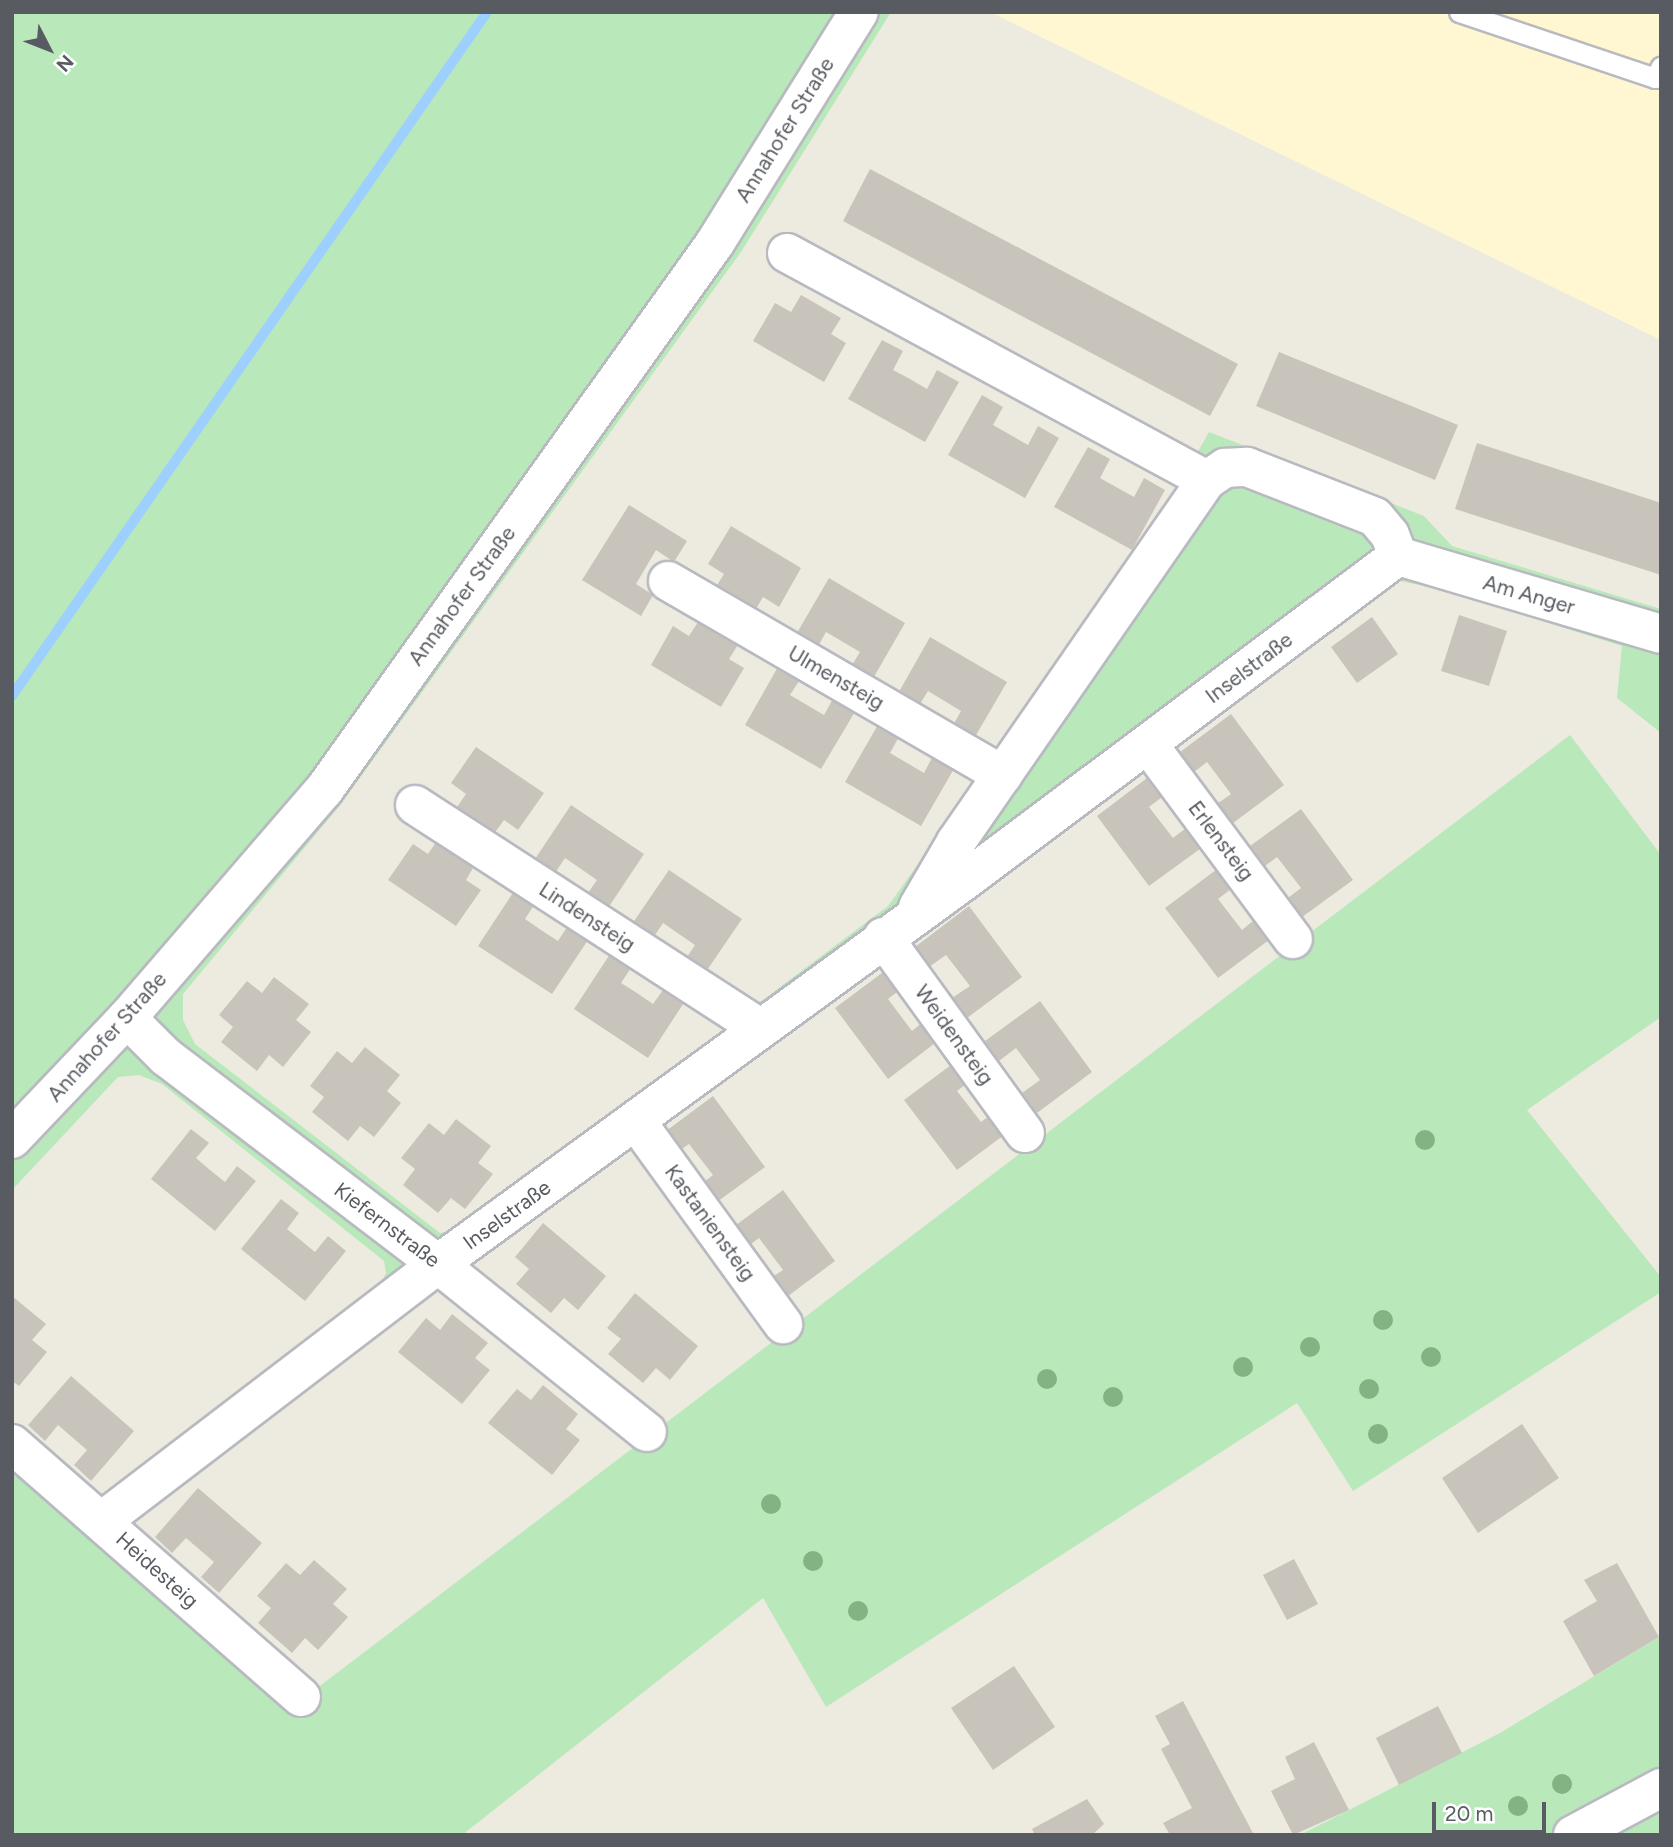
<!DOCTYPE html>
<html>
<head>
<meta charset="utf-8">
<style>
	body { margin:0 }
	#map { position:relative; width:1673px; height:1847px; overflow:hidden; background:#edebdf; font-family:Figtree,sans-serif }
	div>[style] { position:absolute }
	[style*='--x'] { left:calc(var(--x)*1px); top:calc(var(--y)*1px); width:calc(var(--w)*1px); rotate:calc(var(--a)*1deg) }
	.commercial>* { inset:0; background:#fff7d2 }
	.green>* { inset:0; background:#b9e8bb }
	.stream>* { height:10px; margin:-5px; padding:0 5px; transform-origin:5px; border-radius:5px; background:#9dcfff }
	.building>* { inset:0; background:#c8c4bc }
	.roads { filter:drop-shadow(2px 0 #b8bac0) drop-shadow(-2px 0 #b8bac0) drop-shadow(0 2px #b8bac0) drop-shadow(0 -2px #b8bac0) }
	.lane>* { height:19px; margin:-9.5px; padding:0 9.5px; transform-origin:9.5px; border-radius:9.5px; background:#fff }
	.street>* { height:38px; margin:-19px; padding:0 19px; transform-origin:19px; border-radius:19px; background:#fff }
	.secondary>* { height:38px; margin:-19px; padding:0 19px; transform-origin:19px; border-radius:19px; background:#fff }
	.trees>* { width:20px; height:20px; margin:-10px; border-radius:50%; background:#83b382 }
	span { translate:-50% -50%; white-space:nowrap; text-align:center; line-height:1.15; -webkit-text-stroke:6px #fff; paint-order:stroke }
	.street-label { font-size:21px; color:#585c62 }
	.frame { position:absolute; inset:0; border:14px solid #585c62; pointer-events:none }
	.north { position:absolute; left:14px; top:14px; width:70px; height:70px; -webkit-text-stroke:5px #fff; paint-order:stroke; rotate:132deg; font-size:19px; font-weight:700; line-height:28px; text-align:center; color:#585c62 }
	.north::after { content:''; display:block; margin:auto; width:24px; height:32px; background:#585c62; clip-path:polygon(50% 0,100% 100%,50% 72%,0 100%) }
	.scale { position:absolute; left:1432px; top:1802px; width:114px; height:32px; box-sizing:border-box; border:4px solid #585c62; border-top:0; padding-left:9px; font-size:21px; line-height:24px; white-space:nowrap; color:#585c62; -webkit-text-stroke:5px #fff; paint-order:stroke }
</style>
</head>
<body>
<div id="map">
	<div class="commercial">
		<i style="clip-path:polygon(990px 12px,1661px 12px,1661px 340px)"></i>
	</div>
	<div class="green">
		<i style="clip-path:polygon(12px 12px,891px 12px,741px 252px,341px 804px,183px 994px,183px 1020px,195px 1044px,440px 1233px,457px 1229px,888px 906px,1138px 558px,1209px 432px,1424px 516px,1452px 546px,1661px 609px,1661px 733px,1617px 698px,1622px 646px,1443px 590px,1390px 579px,99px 1545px,287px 1711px,1570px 735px,1661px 855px,1661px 1017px,1527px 1110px,1661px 1277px,1661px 1292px,1353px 1491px,1297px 1403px,826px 1707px,763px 1598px,462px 1835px,12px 1835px,12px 1468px,71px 1519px,380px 1285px,386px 1273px,384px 1261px,162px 1084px,139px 1075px,118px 1077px,12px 1190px)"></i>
		<i style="clip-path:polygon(1661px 1636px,1661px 1835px,1300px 1835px,1500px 1733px)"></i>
	</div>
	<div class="stream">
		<i style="--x:12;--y:696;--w:833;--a:-55.22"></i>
	</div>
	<div class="building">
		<i style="clip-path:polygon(870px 169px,1238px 364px,1210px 416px,843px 221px)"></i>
		<i style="clip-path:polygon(801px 295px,841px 318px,831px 334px,846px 343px,824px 382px,753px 341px,775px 303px,791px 312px)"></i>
		<i style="clip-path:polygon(882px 340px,903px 351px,893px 370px,910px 379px,927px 389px,937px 370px,959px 382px,925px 442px,848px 399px)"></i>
		<i style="clip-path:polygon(1279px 352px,1458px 425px,1435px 480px,1256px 406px)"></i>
		<i style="clip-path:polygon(982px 395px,1003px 407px,993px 425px,1028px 445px,1038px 426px,1059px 438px,1025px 498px,948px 455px)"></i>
		<i style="clip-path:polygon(1477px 443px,1661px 503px,1661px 575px,1455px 509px)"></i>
		<i style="clip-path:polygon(1088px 447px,1110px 459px,1100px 478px,1116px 487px,1134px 497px,1144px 478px,1165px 490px,1132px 550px,1054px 507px)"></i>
		<i style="clip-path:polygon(629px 505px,687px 541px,674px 562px,656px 550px,636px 584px,653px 595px,641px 616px,582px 580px)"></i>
		<i style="clip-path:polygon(731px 526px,801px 568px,779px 607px,763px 597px,753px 614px,714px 590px,724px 574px,708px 564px)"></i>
		<i style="clip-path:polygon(829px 578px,905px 623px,871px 682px,849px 670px,860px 652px,826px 632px,816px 650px,794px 638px)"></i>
		<i style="clip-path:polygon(1459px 615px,1507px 631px,1489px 686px,1441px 671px)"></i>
		<i style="clip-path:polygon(1372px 617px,1398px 654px,1357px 683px,1331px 647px)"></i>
		<i style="clip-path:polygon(700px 619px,739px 643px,729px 659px,744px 668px,721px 707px,651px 665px,673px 626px,689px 636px)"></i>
		<i style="clip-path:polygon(930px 637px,1007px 682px,972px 742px,951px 729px,961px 711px,928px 691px,917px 709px,896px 697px)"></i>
		<i style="clip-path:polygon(779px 665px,801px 678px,790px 695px,824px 715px,834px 697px,856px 710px,821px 769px,745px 725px)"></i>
		<i style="clip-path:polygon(1231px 714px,1284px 785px,1229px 826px,1214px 806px,1231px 794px,1207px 762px,1190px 775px,1176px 755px)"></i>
		<i style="clip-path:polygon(879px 723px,900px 735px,890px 753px,924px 773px,934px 754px,955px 767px,921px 826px,845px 782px)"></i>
		<i style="clip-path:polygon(476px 747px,544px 793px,518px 830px,504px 820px,493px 835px,455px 810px,466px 794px,451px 783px)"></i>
		<i style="clip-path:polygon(1151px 775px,1166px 794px,1149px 807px,1173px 838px,1190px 825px,1204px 846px,1149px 886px,1097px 816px)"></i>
		<i style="clip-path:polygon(571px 805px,644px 854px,606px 911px,585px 897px,597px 880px,565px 858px,553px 876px,533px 862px)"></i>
		<i style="clip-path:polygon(1301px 809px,1353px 880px,1298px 920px,1284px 901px,1301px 888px,1277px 857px,1261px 869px,1246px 849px)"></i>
		<i style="clip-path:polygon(439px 838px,476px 863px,466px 880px,481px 890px,456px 926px,388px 880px,413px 844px,428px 854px)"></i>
		<i style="clip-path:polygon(1220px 867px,1235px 886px,1218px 899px,1242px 930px,1258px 917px,1273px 937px,1218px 978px,1165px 908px)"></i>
		<i style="clip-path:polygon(669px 870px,742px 919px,703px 976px,683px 963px,695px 945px,663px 923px,651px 941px,630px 927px)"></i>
		<i style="clip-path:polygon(516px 888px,536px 902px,525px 919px,541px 930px,558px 941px,569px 924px,590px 937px,552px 994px,478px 946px)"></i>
		<i style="clip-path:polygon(969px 906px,1022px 977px,967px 1018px,952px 998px,970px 986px,946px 955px,929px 967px,915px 947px)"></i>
		<i style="clip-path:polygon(612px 951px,633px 965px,621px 983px,637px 993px,653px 1004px,665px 987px,685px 1001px,648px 1058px,574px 1009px)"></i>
		<i style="clip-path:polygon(890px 967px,905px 986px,888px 999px,912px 1031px,928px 1018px,943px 1037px,888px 1079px,835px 1008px)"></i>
		<i style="clip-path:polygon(274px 977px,309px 1004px,296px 1020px,311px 1032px,283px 1067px,269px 1055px,257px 1071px,221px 1042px,233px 1027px,219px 1015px,247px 981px,262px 993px)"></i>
		<i style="clip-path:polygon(1040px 1001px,1092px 1072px,1037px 1113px,1022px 1093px,1040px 1080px,1016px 1048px,999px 1061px,985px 1041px)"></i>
		<i style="clip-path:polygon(365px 1047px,400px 1075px,387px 1091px,401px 1103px,374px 1137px,360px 1126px,348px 1141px,312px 1112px,324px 1097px,310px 1086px,337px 1051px,352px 1063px)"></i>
		<i style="clip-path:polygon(959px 1059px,974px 1078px,957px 1091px,981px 1122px,997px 1110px,1012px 1129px,957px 1170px,904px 1100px)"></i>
		<i style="clip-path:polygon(713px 1096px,765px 1167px,710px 1207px,696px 1188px,713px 1175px,689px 1144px,672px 1156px,658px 1137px)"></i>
		<i style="clip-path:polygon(456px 1119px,491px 1146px,478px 1163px,493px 1174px,465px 1209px,451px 1198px,438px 1213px,403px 1185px,415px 1169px,401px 1158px,429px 1123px,444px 1135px)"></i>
		<i style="clip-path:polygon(191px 1129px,209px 1143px,196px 1158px,210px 1170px,225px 1182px,237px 1166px,256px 1181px,215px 1231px,151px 1179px)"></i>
		<i style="clip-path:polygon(783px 1190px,835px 1261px,780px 1302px,765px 1282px,783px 1270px,759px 1238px,742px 1251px,728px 1231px)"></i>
		<i style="clip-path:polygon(281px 1199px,299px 1213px,287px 1229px,315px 1252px,328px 1236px,346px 1251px,305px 1301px,241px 1249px)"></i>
		<i style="clip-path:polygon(543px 1223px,606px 1276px,578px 1310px,564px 1298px,551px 1313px,516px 1284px,529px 1269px,515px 1257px)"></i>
		<i style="clip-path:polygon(635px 1293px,698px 1346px,670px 1380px,656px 1368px,643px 1383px,608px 1354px,621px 1339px,607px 1328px)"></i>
		<i style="clip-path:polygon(12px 1296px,46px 1324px,32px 1340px,47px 1352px,19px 1386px,12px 1381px)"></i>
		<i style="clip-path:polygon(452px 1314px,488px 1343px,475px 1358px,490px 1370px,462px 1404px,398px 1352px,426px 1318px,440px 1330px)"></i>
		<i style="clip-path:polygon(71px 1376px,134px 1431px,91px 1481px,74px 1465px,87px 1450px,73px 1438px,58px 1425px,45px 1441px,28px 1425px)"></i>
		<i style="clip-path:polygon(543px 1385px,578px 1414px,566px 1429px,580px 1440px,552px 1475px,488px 1423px,517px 1389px,531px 1400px)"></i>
		<i style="clip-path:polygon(1522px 1424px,1559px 1478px,1478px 1533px,1442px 1478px)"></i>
		<i style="clip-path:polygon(198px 1488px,262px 1543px,219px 1593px,201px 1577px,214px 1562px,186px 1538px,172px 1553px,155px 1537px)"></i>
		<i style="clip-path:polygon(1294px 1559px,1318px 1604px,1287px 1620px,1263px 1575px)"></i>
		<i style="clip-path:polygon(314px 1560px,347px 1589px,333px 1604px,348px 1617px,318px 1650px,305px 1638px,292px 1653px,258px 1623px,271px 1608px,257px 1596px,286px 1563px,300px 1575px)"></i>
		<i style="clip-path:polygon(1617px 1563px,1659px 1637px,1594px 1676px,1563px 1621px,1597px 1601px,1584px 1580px)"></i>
		<i style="clip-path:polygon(1014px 1666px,1055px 1727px,993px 1770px,951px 1708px)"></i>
		<i style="clip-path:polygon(1183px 1701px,1229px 1788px,1254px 1835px,1170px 1835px,1163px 1823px,1192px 1808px,1161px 1749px,1170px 1744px,1155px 1716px)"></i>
		<i style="clip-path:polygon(1438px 1706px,1462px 1753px,1399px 1785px,1376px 1738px)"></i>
		<i style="clip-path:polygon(1314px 1742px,1349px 1810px,1293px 1835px,1271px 1791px,1295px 1779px,1285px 1757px)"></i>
		<i style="clip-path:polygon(1087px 1799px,1104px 1824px,1092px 1835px,1035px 1835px,1032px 1829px)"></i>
	</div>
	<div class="roads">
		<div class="lane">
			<i style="--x:1459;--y:12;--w:207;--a:18.6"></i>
			<i style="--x:1655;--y:78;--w:13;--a:-63"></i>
		</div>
		<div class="street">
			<i style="--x:787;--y:253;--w:477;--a:28.4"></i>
			<i style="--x:1207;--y:480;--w:22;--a:-34"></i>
			<i style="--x:1225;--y:468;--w:22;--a:-3"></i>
			<i style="--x:1247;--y:467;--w:137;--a:21.3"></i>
			<i style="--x:1375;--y:517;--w:23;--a:50"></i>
			<i style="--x:1390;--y:535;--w:22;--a:69"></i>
			<i style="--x:1398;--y:556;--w:274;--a:16.5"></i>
			<i style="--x:668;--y:581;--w:387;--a:30.1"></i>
			<i style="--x:1148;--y:744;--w:243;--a:53.4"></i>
			<i style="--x:415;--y:805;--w:411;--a:32.9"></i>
			<i style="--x:918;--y:907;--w:75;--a:-59.7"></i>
			<i style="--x:956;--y:842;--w:441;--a:-55.3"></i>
			<i style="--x:883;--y:937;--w:242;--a:54.1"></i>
			<i style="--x:127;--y:1018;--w:55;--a:45"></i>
			<i style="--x:166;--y:1057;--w:342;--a:37.3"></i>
			<i style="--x:438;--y:1264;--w:268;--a:38.8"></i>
			<i style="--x:636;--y:1121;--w:251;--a:54.1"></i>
			<i style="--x:12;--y:1139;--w:167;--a:-46.5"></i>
			<i style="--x:127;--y:1018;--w:301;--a:-49.2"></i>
			<i style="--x:324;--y:790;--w:672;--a:-54.44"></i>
			<i style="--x:715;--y:243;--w:272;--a:-58.1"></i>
			<i style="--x:12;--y:1444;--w:384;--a:41.2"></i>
			<i style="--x:102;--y:1521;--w:423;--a:-37.4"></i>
			<i style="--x:438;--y:1264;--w:651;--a:-36.06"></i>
			<i style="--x:964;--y:881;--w:542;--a:-36.83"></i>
		</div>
		<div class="secondary">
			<i style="--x:1573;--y:1835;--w:100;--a:-28.1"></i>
		</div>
	</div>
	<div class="trees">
		<i style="left:1425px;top:1140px"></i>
		<i style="left:1383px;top:1320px"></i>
		<i style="left:1310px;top:1347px"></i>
		<i style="left:1431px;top:1357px"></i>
		<i style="left:1243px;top:1367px"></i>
		<i style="left:1047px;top:1379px"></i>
		<i style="left:1369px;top:1389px"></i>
		<i style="left:1113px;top:1397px"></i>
		<i style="left:1378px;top:1434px"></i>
		<i style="left:771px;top:1504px"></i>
		<i style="left:813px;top:1561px"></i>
		<i style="left:858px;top:1611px"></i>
		<i style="left:1562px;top:1784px"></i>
		<i style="left:1518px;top:1806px"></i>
	</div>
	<div class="street-label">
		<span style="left:785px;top:130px;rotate:-58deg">Annahofer Straße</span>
		<span style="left:1529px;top:595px;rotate:16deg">Am Anger</span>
		<span style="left:462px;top:596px;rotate:-54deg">Annahofer Straße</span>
		<span style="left:1249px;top:668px;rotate:-37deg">Inselstraße</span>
		<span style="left:836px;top:678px;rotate:30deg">Ulmensteig</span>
		<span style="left:1221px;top:841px;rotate:53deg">Erlensteig</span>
		<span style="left:587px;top:917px;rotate:33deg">Lindensteig</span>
		<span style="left:954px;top:1035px;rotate:54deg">Weidensteig</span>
		<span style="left:107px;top:1037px;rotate:-48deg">Annahofer Straße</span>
		<span style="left:507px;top:1215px;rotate:-36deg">Inselstraße</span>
		<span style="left:710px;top:1223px;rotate:54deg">Kastaniensteig</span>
		<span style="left:387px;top:1225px;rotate:37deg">Kiefernstraße</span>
		<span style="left:157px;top:1570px;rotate:42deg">Heidesteig</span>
	</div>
	<div class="frame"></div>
	<div class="north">N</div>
	<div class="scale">20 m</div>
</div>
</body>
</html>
